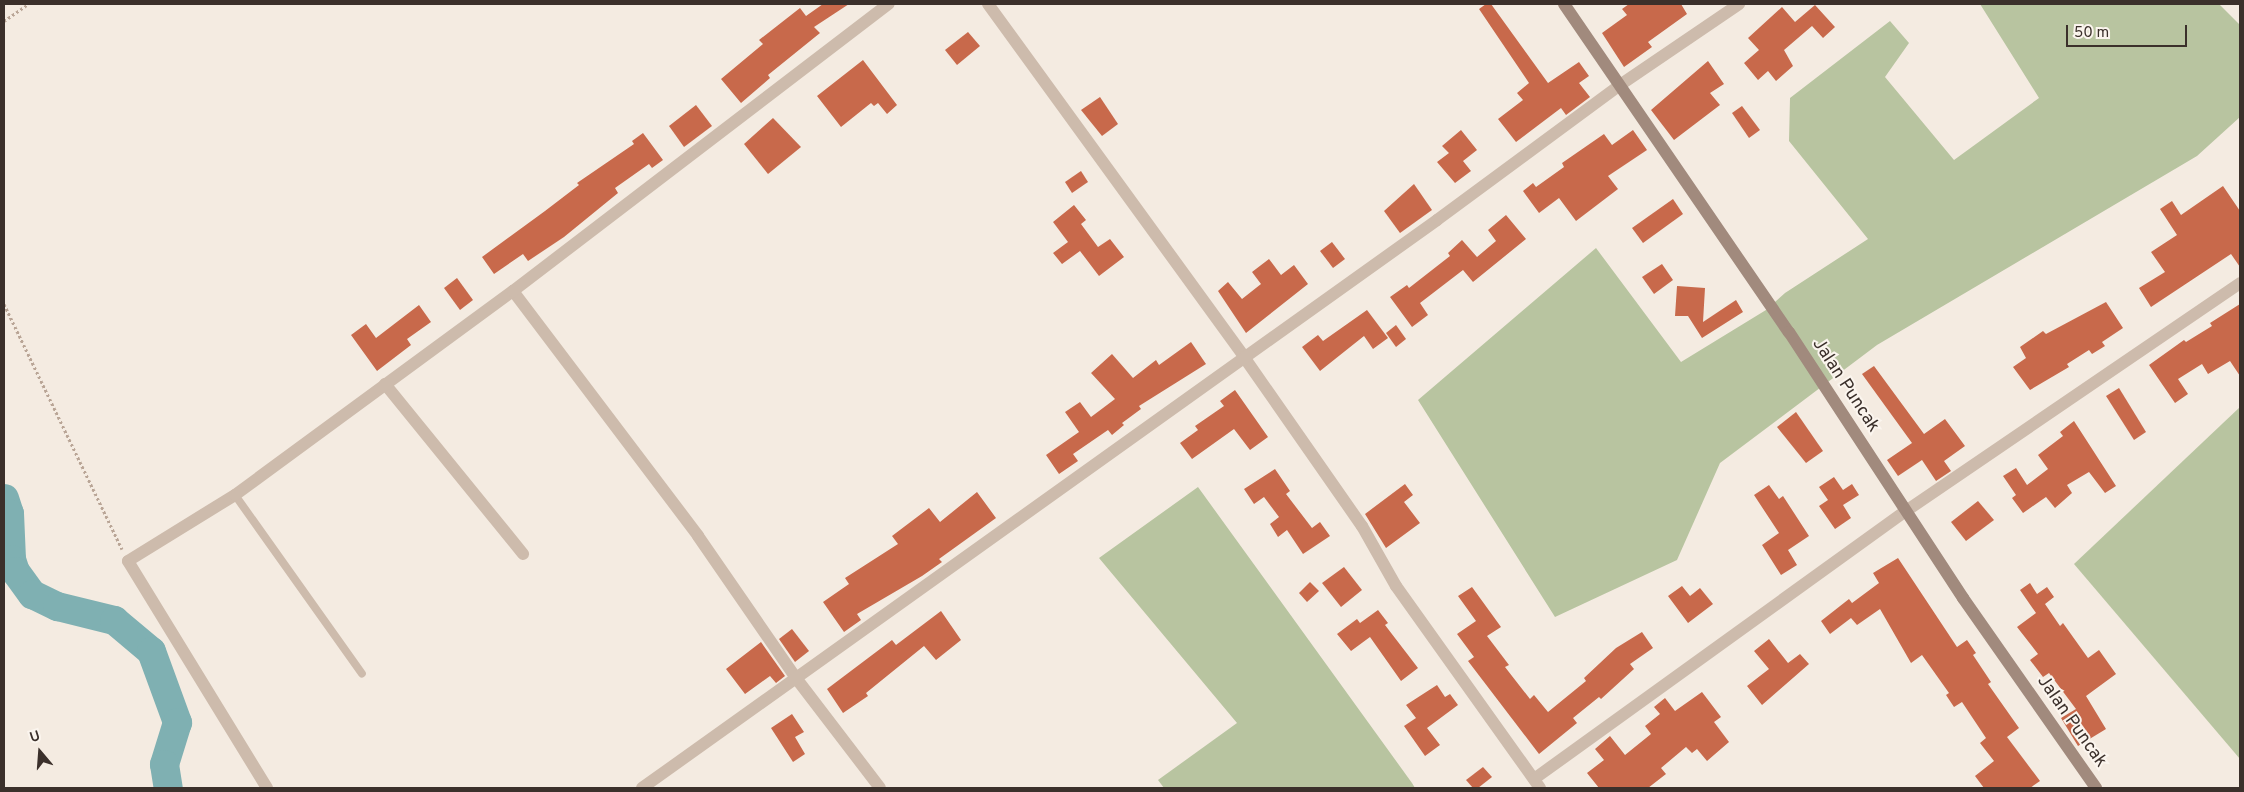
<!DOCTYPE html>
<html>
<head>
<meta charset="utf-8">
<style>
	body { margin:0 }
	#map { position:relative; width:2244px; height:792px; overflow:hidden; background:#f4ebe1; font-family:Overpass,sans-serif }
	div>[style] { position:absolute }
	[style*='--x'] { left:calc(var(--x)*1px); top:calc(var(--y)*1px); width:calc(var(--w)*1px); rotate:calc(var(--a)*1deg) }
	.green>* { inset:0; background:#b8c4a0 }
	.river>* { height:29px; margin:-14.5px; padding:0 14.5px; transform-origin:14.5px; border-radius:14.5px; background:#7fb0b2 }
	.building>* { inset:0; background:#c8694b }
	.path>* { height:3px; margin-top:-1.5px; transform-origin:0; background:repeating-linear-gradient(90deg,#b9a596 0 2.5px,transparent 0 5px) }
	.lane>* { height:8px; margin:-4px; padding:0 4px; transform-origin:4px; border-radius:4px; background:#cdbbac }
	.street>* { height:12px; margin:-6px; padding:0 6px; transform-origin:6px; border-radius:6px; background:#cdbbac }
	.secondary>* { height:12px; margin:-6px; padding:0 6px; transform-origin:6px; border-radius:6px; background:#a18a7d }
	span { translate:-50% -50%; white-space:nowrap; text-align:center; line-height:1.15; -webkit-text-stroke:4px #fbf5ee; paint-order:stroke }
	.street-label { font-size:18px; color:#3b302b }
	.frame { position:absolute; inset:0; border:5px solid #3b302b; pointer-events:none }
	.north { position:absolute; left:15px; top:727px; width:50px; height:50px; -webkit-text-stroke:4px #fbf5ee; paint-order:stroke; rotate:342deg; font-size:14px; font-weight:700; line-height:20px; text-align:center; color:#3b302b }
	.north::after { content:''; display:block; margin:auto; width:18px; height:22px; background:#3b302b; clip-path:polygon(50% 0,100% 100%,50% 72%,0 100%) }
	.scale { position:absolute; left:2066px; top:25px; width:121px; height:22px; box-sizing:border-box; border:2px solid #3b302b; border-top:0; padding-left:6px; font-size:15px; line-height:18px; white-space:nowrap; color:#3b302b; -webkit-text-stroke:4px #fbf5ee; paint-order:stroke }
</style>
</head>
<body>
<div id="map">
	<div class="green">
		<i style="clip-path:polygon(1980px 4px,2219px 4px,2240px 25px,2240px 117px,2197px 156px,1877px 345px,1720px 463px,1677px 560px,1555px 617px,1418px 400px,1596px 248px,1681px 362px,1766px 310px,1785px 293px,1868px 239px,1789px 141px,1790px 98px,1890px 21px,1909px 43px,1885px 77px,1954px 160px,2039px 98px)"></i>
		<i style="clip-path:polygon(2240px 407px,2240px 759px,2074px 564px)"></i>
		<i style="clip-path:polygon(1198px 487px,1412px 783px,1415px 788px,1164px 788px,1158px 780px,1237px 723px,1099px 558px)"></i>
	</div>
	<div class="river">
		<i style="--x:4;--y:498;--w:16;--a:72"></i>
		<i style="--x:9;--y:513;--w:46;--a:87.5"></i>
		<i style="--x:11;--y:559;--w:13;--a:72"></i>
		<i style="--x:15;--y:571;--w:29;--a:54"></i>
		<i style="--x:32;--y:594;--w:28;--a:26"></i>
		<i style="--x:57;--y:606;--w:59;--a:13.8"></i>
		<i style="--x:114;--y:620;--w:48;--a:40"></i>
		<i style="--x:151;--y:651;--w:76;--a:69.9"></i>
		<i style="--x:177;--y:722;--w:44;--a:107.2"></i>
		<i style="--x:164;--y:764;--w:24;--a:81"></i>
	</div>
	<div class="building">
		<i style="clip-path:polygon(823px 4px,849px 4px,814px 27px,820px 33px,768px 75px,770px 78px,741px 103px,721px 79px,763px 44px,759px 40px,800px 8px,806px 16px)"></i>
		<i style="clip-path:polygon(1486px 4px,1491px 4px,1548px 83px,1579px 62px,1589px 76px,1579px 83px,1590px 97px,1566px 115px,1561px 108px,1516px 142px,1498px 119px,1523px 100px,1517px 93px,1529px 83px,1479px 9px)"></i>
		<i style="clip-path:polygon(1629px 4px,1681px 4px,1687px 14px,1648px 42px,1652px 47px,1624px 67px,1602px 33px,1627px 15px,1622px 9px)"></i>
		<i style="clip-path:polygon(1815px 5px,1835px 27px,1823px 38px,1812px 26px,1784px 50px,1793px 66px,1776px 81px,1768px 71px,1758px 80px,1744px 63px,1759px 50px,1748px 38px,1782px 7px,1795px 22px)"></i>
		<i style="clip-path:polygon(968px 32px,980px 46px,957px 65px,945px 50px)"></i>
		<i style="clip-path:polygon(863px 60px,897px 105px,887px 114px,878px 103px,874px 106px,871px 103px,841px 127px,817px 96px)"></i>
		<i style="clip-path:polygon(1708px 61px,1724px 84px,1710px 93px,1720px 105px,1674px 140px,1651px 110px)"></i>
		<i style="clip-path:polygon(1100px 97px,1118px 124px,1102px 136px,1081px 110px)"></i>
		<i style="clip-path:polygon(696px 105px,712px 126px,684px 147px,669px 126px)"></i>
		<i style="clip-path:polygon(1742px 106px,1760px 130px,1749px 138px,1732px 113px)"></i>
		<i style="clip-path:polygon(773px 118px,801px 147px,768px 174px,744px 144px)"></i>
		<i style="clip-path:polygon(1461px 130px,1477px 150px,1463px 161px,1471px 171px,1455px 183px,1437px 162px,1449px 153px,1442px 146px)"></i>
		<i style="clip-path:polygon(1633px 130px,1647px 150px,1608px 176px,1618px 189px,1576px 221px,1559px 198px,1539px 213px,1523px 191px,1533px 183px,1536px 187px,1564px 167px,1562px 163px,1604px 134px,1612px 145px)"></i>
		<i style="clip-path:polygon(643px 133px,663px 160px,652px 168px,649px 164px,615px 188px,618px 193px,564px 237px,528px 261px,523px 254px,494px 274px,482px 257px,545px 211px,579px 185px,577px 183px,634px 144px,632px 141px)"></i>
		<i style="clip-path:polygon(1081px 171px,1088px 182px,1072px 193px,1065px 182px)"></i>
		<i style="clip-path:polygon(1414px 184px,1432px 210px,1400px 233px,1384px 211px)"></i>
		<i style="clip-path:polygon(2223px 186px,2240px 211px,2240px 267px,2231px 254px,2151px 307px,2139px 288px,2165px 272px,2151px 252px,2177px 235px,2160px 209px,2172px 201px,2181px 215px)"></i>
		<i style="clip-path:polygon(1673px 199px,1683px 214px,1643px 243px,1632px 228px)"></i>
		<i style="clip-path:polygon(1074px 205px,1086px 220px,1081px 224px,1098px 247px,1110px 239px,1124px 257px,1099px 276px,1080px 251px,1062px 264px,1053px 253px,1068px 242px,1053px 222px)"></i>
		<i style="clip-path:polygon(1506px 215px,1526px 239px,1473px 282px,1463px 270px,1420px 303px,1428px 315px,1412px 327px,1390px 297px,1407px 285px,1409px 288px,1450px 256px,1448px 253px,1462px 240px,1477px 257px,1496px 241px,1488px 230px)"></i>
		<i style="clip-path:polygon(1332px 242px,1345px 259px,1333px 268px,1320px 251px)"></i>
		<i style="clip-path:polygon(1269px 259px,1281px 275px,1294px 265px,1308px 284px,1246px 333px,1218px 291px,1228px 282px,1242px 299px,1261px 284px,1252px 272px)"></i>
		<i style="clip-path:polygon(1662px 264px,1673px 280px,1654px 294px,1642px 277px)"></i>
		<i style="clip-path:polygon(457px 278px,473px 300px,460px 310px,444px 288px)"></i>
		<i style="clip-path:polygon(1677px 286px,1705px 288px,1703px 322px,1736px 300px,1743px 312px,1702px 338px,1688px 316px,1675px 316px)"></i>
		<i style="clip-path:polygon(2106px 302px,2123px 328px,2102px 342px,2105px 346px,2092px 354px,2089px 350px,2067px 364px,2069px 367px,2030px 390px,2013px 367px,2026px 358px,2020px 347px,2043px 331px,2046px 334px)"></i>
		<i style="clip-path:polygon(2240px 304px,2240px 376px,2230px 361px,2208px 374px,2202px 364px,2178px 379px,2188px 394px,2175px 403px,2149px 365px,2184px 340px,2186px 342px,2212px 326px,2210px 323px)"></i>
		<i style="clip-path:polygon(419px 305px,431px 322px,407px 339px,411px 345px,377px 371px,351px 335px,366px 324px,376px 338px)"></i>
		<i style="clip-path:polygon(1367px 310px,1388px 338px,1373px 349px,1364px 336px,1320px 371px,1302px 347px,1318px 335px,1323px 341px)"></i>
		<i style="clip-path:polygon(1396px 325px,1406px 339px,1396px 347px,1386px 333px)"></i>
		<i style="clip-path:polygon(1191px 342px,1206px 364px,1139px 406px,1141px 409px,1122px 423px,1124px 425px,1112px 435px,1108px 430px,1073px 454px,1078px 461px,1059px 474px,1046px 455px,1079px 432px,1065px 412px,1080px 402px,1091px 417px,1115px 399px,1091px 373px,1112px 354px,1133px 378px,1156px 360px,1159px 365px)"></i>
		<i style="clip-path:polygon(1874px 366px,1924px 434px,1945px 419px,1965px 446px,1944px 461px,1951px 471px,1936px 481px,1922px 460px,1898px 476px,1887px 460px,1912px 443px,1862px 374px)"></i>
		<i style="clip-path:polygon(2119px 388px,2146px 432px,2134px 440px,2106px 396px)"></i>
		<i style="clip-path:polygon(1235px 390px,1268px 437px,1250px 450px,1234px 429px,1192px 459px,1180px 443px,1198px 430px,1195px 426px,1224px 406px,1220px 401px)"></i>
		<i style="clip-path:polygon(1796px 412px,1823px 451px,1806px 463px,1777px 427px)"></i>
		<i style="clip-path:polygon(2074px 421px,2116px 486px,2105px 493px,2089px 472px,2067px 485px,2072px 493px,2055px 508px,2046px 497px,2023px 513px,2012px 498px,2016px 495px,2003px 476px,2016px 468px,2027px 485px,2048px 469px,2038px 455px,2063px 436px,2060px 432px)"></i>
		<i style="clip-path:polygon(1275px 469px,1290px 491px,1286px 494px,1312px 528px,1320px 522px,1330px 536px,1303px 554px,1287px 530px,1278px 537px,1270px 524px,1279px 517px,1264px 497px,1254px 504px,1244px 489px)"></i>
		<i style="clip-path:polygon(1834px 477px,1843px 490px,1852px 484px,1859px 495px,1843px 505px,1851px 518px,1835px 529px,1819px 506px,1828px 500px,1819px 487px)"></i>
		<i style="clip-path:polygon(1405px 484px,1413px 495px,1404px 502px,1420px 523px,1386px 548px,1365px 514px)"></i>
		<i style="clip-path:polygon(1769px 485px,1779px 499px,1783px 496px,1809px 536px,1788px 550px,1797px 565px,1781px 575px,1762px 545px,1779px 533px,1754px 495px)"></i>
		<i style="clip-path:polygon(977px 492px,996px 518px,939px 559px,942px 562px,922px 576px,857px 614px,861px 620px,844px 632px,823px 602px,849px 584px,845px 578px,898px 544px,892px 536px,929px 508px,940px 522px)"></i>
		<i style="clip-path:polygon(1978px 501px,1994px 520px,1966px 541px,1951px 522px)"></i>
		<i style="clip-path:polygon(1898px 558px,1957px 647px,1967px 640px,1976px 653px,1973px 655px,1991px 682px,1988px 684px,2019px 728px,2007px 737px,2040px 781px,2030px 788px,1984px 788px,1975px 776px,1994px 761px,1980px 743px,1986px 738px,1962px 702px,1954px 707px,1946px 695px,1949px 693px,1922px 655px,1911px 663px,1880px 609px,1857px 625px,1851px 618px,1830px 634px,1821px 621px,1849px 599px,1852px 603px,1879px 583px,1873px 573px)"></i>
		<i style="clip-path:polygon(1344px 567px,1362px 590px,1341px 607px,1322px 583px)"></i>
		<i style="clip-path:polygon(1310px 582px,1319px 591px,1307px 602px,1299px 593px)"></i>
		<i style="clip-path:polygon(2030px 583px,2037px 594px,2047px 587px,2054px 597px,2045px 604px,2060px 626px,2063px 623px,2088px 658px,2099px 650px,2116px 674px,2086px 696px,2106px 729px,2078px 746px,2061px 718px,2076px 709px,2049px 673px,2043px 677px,2030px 660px,2038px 654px,2017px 627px,2036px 613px,2020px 590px)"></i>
		<i style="clip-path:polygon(1682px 586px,1690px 596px,1700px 588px,1713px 604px,1688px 623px,1668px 596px)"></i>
		<i style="clip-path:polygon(1472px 587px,1501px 627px,1487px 636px,1509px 665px,1505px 667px,1530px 699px,1534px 695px,1548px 712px,1586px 681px,1584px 678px,1616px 648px,1642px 632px,1653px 648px,1630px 664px,1634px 669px,1601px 699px,1599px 697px,1573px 718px,1577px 723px,1539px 754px,1468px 661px,1474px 657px,1457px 634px,1476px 621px,1458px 596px)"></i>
		<i style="clip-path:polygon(1378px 610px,1388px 623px,1385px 625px,1418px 668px,1401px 681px,1370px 637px,1351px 651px,1337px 634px,1357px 619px,1360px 623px)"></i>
		<i style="clip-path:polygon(941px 611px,961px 640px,936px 660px,924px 646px,866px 693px,868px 696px,843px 713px,827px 689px,892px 640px,896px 645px)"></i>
		<i style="clip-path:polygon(792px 629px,809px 651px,795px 662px,779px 639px)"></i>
		<i style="clip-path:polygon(1769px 639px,1788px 663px,1800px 654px,1809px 664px,1762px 705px,1747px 686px,1769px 669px,1754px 651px)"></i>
		<i style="clip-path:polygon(761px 642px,785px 676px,776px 683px,770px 676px,745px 694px,726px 669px)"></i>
		<i style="clip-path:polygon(1437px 685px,1445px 697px,1450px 694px,1458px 705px,1427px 728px,1440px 745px,1425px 756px,1404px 726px,1416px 718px,1406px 705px)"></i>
		<i style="clip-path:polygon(1702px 692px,1721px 717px,1714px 722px,1729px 742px,1707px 761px,1697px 749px,1692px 753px,1686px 747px,1661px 768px,1666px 774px,1648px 788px,1599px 788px,1587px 773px,1604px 760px,1595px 749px,1610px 736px,1625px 755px,1651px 734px,1645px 726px,1660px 714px,1654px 707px,1665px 698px,1675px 711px)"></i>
		<i style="clip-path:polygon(792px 714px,804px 732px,795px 737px,805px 754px,793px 762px,771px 728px)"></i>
		<i style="clip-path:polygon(1483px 767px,1492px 777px,1478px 788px,1473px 788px,1466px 780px)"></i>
	</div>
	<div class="path">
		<i style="--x:4;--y:21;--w:29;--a:-35"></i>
		<i style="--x:4;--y:304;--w:272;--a:64.3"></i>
	</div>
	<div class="lane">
		<i style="--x:235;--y:495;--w:219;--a:54.6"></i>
	</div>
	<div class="street">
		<i style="--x:988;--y:4;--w:436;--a:54"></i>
		<i style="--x:1244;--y:357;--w:206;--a:55.1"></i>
		<i style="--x:1362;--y:526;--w:69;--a:60.5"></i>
		<i style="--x:1396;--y:586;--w:248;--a:54.5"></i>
		<i style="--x:513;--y:291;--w:307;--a:52.9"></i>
		<i style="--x:698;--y:536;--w:173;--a:55.4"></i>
		<i style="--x:796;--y:678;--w:138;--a:52.6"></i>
		<i style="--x:385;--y:384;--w:219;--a:50.9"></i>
		<i style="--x:1534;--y:779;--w:458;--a:-35.8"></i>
		<i style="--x:1906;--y:511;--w:404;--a:-34.3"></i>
		<i style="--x:267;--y:788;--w:266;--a:-121.5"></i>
		<i style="--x:128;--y:561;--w:126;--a:-31.7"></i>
		<i style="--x:235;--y:495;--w:345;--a:-36.3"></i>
		<i style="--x:513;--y:291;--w:473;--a:-37.4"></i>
		<i style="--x:642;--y:788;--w:977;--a:-35.54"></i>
		<i style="--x:1437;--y:220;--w:227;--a:-36.4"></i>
		<i style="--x:1620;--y:85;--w:144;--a:-34.2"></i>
	</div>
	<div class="secondary">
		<i style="--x:1564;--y:4;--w:398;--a:55.6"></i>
		<i style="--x:1789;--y:332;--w:318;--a:56.8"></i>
		<i style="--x:1963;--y:598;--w:232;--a:55"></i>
	</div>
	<div class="street-label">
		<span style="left:1845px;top:386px;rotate:57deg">Jalan Puncak</span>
		<span style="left:2071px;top:722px;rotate:55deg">Jalan Puncak</span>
	</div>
	<div class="frame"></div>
	<div class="north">U</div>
	<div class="scale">50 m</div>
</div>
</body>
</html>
